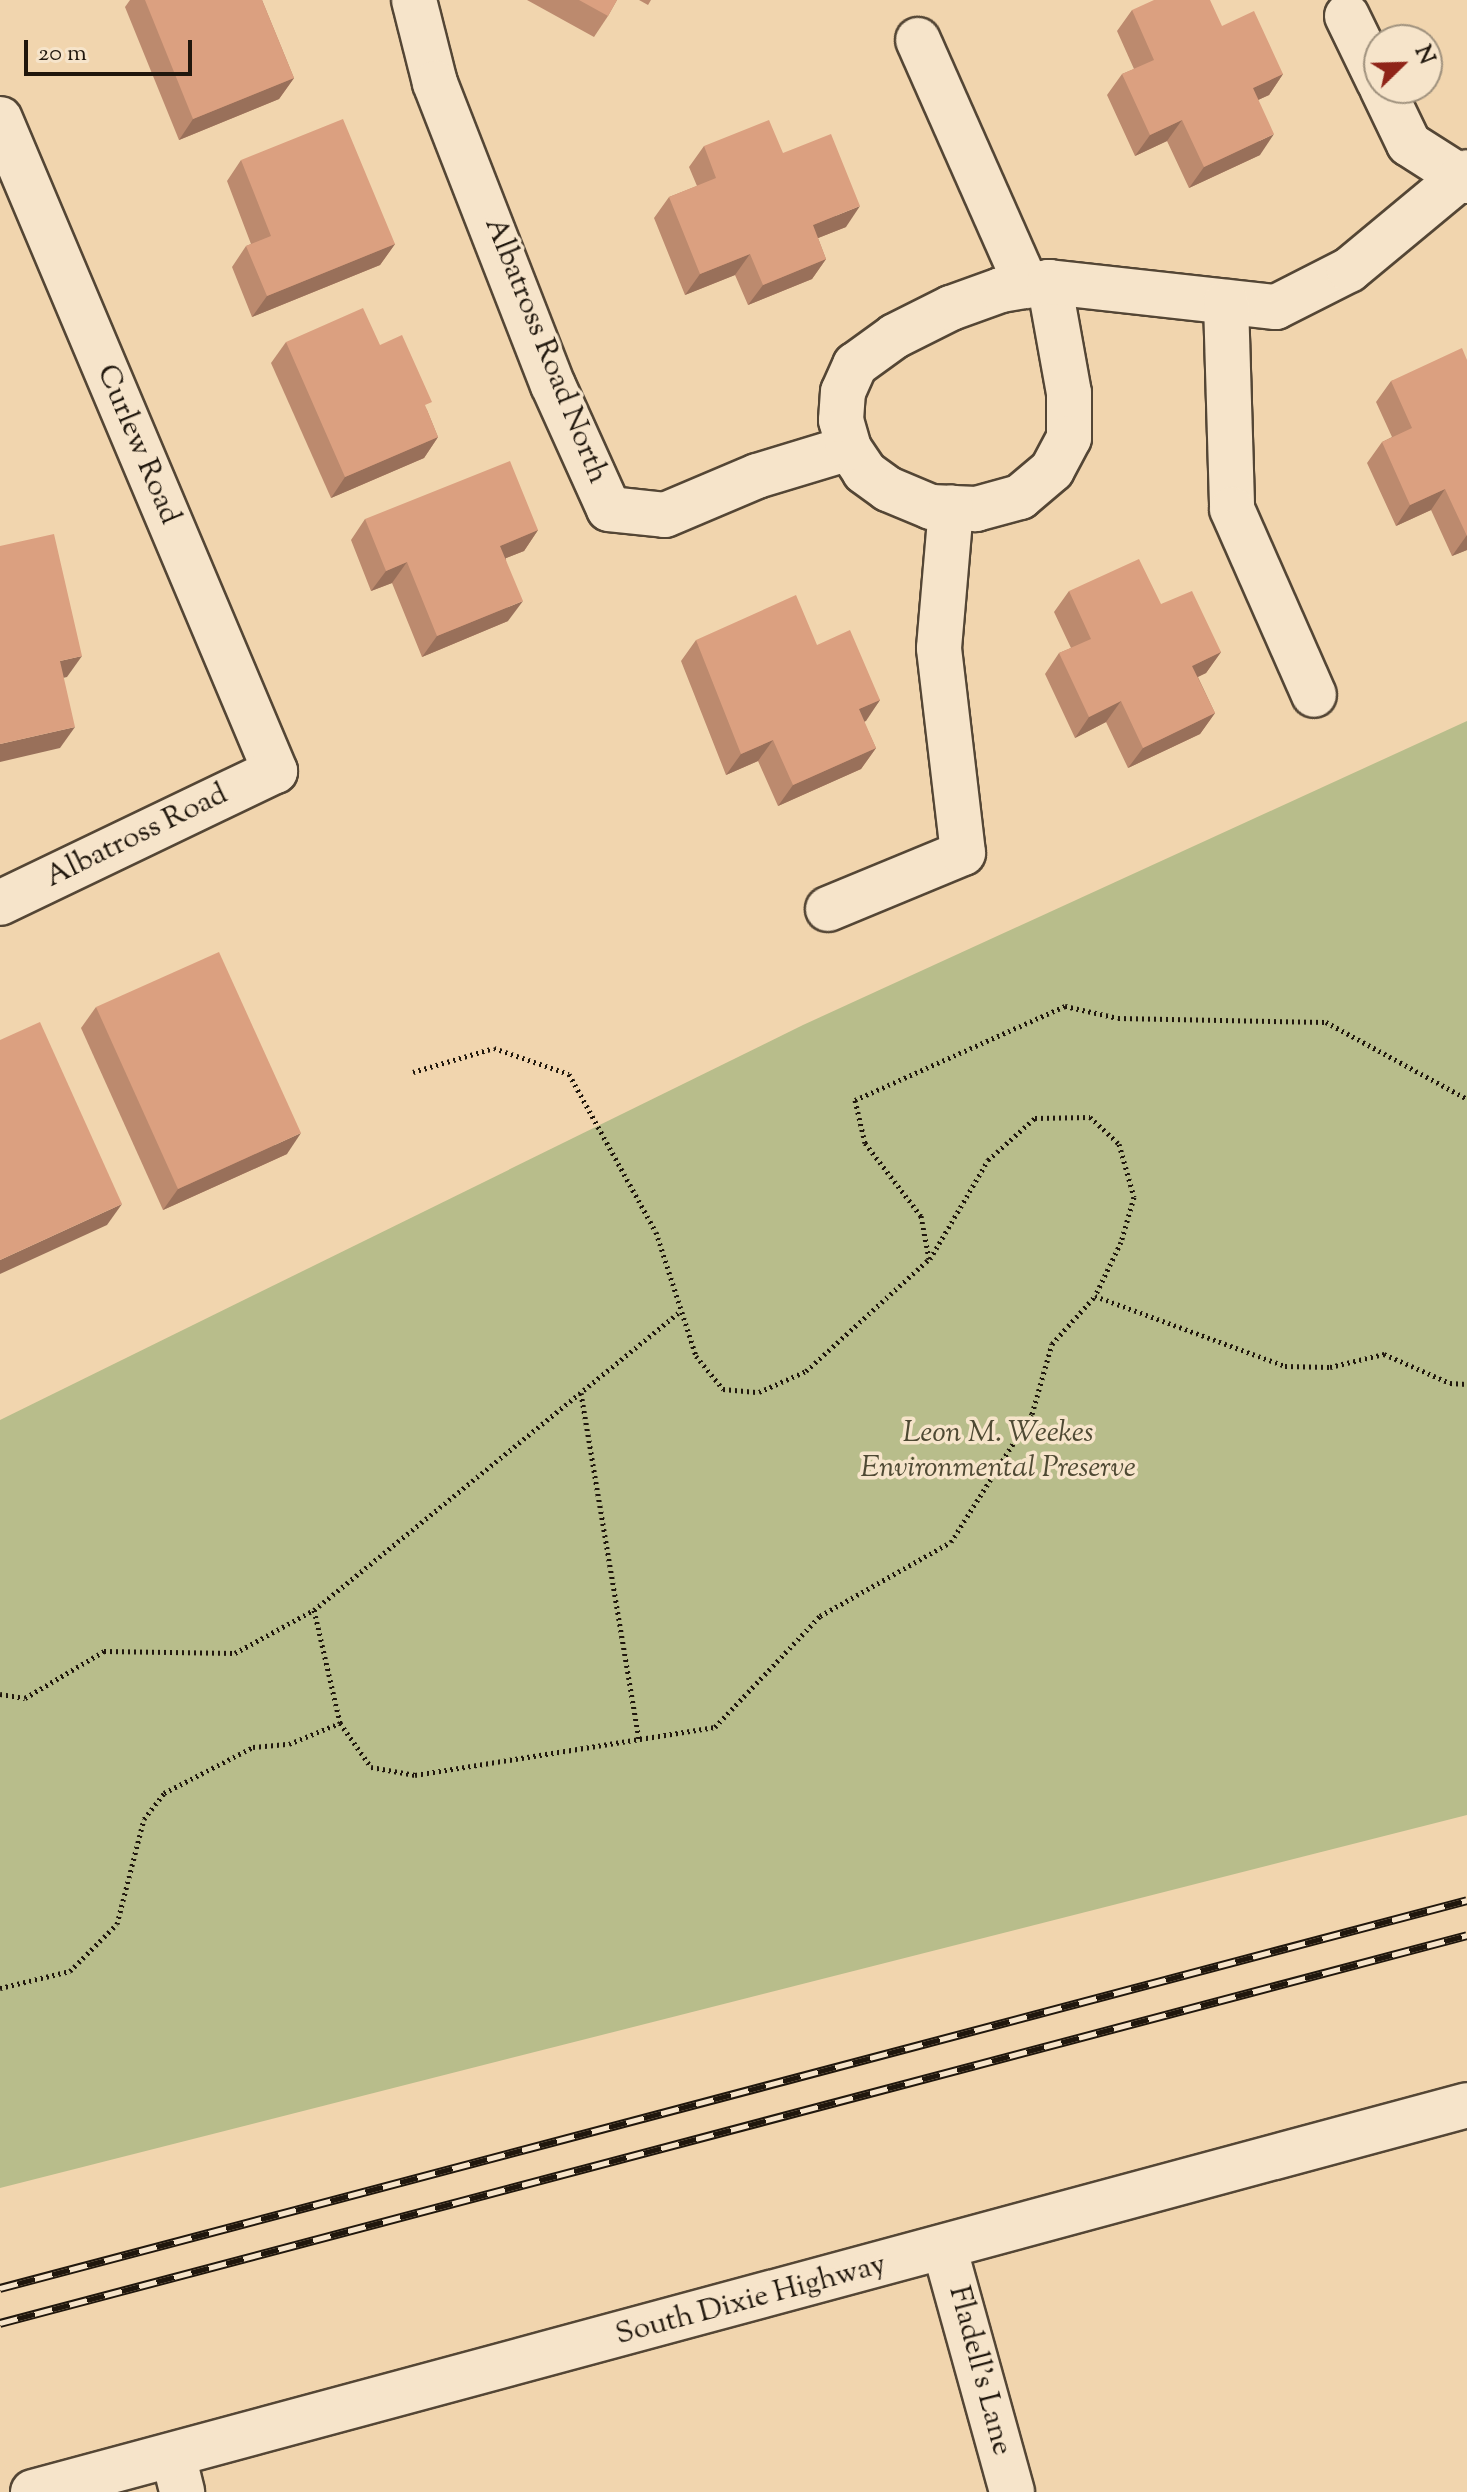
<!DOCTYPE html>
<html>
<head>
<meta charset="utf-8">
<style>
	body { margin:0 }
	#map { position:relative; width:1467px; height:2492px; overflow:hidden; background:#f1d5ae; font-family:"Sorts Mill Goudy",serif }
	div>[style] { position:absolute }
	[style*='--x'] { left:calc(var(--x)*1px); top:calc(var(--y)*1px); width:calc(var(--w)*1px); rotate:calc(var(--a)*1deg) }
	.green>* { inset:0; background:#b8bd8b }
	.path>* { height:5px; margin-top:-2.5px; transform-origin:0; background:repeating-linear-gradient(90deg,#20170d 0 2px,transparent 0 6px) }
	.roads { filter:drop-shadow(2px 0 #544635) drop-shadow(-2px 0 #544635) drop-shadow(0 2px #544635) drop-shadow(0 -2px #544635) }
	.minor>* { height:44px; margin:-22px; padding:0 22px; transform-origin:22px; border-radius:22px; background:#f6e4ca }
	.rail>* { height:9px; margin-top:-4.5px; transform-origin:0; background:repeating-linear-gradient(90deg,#f6e4ca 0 18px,#20170d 0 36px); box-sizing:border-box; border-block:2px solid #20170d }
	.wall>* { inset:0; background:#bc8a6e }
	.shaded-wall>* { inset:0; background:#99705a }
	.building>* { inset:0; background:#dba080 }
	span { translate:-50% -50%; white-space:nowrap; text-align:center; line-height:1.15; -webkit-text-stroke:7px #f6e4ca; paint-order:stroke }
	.street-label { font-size:30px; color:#20170d }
	.park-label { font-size:30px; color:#4e4933; font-style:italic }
	.north { position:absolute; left:1363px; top:24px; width:80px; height:80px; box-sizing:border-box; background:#f6e4ca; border:2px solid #a0927e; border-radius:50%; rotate:67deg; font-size:22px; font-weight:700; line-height:32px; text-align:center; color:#20170d }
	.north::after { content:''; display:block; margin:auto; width:28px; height:36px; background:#8f2418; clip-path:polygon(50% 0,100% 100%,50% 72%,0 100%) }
	.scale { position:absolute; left:24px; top:40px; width:168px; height:36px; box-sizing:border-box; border:4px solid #20170d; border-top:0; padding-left:10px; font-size:24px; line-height:28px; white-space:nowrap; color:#20170d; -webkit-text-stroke:6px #f6e4ca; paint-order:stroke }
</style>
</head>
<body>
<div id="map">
	<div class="green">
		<i style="clip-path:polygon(1467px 721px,1467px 1815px,0 2188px,0 1420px,803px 1025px)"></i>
	</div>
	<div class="path">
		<i style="--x:413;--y:1072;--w:84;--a:-16.5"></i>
		<i style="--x:494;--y:1048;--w:79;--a:19.1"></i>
		<i style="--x:569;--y:1074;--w:180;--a:61.2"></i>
		<i style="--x:656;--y:1232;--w:130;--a:72.1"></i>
		<i style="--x:696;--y:1356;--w:43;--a:50.7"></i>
		<i style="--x:723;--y:1389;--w:36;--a:5"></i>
		<i style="--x:759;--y:1392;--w:51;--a:-24.1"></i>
		<i style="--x:806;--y:1371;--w:166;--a:-42.3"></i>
		<i style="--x:929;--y:1259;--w:44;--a:-100.5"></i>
		<i style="--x:921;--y:1216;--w:92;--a:-127.5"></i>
		<i style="--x:865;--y:1143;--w:44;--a:-103.1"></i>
		<i style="--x:855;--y:1100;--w:230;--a:-24.1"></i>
		<i style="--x:1065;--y:1006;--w:54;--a:12.8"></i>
		<i style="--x:1118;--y:1018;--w:208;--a:1.1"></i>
		<i style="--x:1326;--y:1022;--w:161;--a:28.6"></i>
		<i style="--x:930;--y:1259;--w:115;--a:-59.6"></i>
		<i style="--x:988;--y:1160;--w:63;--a:-41.8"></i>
		<i style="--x:1035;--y:1118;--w:55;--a:-1"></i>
		<i style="--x:1090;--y:1117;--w:40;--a:43"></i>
		<i style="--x:1119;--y:1144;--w:55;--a:74.2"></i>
		<i style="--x:1134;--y:1197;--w:47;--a:106.1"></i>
		<i style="--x:1121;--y:1242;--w:60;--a:115.7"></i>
		<i style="--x:581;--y:1393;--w:351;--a:80.5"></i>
		<i style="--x:314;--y:1610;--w:116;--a:77"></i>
		<i style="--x:0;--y:1694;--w:25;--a:9"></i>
		<i style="--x:25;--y:1698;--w:92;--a:-30.7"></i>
		<i style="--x:104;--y:1651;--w:131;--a:0.9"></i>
		<i style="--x:235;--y:1653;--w:90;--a:-28.6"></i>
		<i style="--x:314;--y:1610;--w:471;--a:-39.2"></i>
		<i style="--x:0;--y:1988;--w:72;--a:-13.7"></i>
		<i style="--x:70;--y:1971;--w:66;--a:-45"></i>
		<i style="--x:117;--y:1924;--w:108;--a:-75.6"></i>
		<i style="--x:144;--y:1819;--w:33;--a:-52"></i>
		<i style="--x:164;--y:1793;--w:100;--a:-27.3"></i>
		<i style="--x:253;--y:1747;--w:36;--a:-5"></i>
		<i style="--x:289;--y:1744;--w:55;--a:-22.4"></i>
		<i style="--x:340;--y:1723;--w:54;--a:54.8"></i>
		<i style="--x:371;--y:1767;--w:45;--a:10.3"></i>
		<i style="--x:415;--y:1775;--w:304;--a:-9.1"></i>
		<i style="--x:715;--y:1727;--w:153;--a:-46.6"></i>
		<i style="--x:820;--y:1616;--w:150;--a:-29.5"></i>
		<i style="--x:951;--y:1542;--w:151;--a:-57.7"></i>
		<i style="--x:1032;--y:1414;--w:73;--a:-74.1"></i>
		<i style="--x:1052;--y:1344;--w:64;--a:-48.1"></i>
		<i style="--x:1095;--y:1296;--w:202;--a:20.2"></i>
		<i style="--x:1285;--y:1366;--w:45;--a:1.3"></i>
		<i style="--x:1330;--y:1367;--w:56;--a:-13.5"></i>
		<i style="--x:1384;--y:1354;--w:72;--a:23.7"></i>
		<i style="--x:1450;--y:1383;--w:17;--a:3"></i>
	</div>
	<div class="roads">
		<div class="minor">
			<i style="--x:414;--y:0;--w:86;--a:75.8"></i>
			<i style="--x:435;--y:83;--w:324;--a:68.7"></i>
			<i style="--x:553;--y:385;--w:136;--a:65.7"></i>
			<i style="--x:609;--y:509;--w:56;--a:6.1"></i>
			<i style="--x:665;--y:515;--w:100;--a:-23"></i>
			<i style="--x:757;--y:476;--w:96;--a:-16.9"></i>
			<i style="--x:1347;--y:16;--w:73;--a:64.1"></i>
			<i style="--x:918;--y:40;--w:269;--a:66.1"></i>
			<i style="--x:1382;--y:88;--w:62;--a:64.3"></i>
			<i style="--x:1409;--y:144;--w:69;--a:32.5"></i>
			<i style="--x:0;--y:119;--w:708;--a:67.13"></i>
			<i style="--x:275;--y:771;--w:305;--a:154.4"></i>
			<i style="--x:1049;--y:282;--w:113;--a:79.8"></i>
			<i style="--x:1069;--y:393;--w:45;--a:90"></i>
			<i style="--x:1069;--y:438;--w:36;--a:118"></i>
			<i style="--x:1052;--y:470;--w:42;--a:139.8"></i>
			<i style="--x:1020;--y:497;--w:46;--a:164.7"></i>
			<i style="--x:976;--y:509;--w:45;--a:-177.5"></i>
			<i style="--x:931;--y:507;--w:47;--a:-157.3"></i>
			<i style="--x:888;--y:489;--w:29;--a:-144"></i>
			<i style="--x:865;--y:472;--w:29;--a:-124"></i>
			<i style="--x:849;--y:448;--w:29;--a:-106"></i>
			<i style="--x:841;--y:420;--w:28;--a:-86"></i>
			<i style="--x:843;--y:392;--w:30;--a:-66"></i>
			<i style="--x:855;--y:365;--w:49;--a:-35.9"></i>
			<i style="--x:895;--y:336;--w:63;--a:-26.6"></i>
			<i style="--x:951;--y:308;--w:53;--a:-19.8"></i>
			<i style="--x:1001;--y:290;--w:49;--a:-9.5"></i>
			<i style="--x:1049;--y:282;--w:228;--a:6.3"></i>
			<i style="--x:1276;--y:307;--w:82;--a:-26.9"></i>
			<i style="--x:1349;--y:270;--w:153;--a:-39.7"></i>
			<i style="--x:1226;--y:302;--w:207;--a:88.3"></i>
			<i style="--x:1232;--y:509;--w:203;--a:66.2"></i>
			<i style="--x:828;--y:909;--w:146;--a:-22.5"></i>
			<i style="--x:963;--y:853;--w:206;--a:-96.7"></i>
			<i style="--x:939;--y:648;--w:141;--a:-85.1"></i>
			<i style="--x:945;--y:2250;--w:251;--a:74.5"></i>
			<i style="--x:173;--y:2455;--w:38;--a:76"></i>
			<i style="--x:33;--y:2492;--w:1485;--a:-15.1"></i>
		</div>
	</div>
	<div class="rail">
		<i style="--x:0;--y:2288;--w:1517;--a:-14.81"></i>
		<i style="--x:0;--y:2323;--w:1517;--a:-14.81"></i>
	</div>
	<div class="wall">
		<i style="clip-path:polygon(130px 0,262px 0,294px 78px,279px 99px,179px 140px,125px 7px)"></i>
		<i style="clip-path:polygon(527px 0,617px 0,608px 16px,594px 37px)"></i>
		<i style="clip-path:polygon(639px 0,651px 0,648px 5px)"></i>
		<i style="clip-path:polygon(1132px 10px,1222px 26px,1283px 74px,1269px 95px,1258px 100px,1260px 155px,1189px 188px,1167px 141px,1135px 156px,1107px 95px,1122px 74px,1134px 69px,1117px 31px)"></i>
		<i style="clip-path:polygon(704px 146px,783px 153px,846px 227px,818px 238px,826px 259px,812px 279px,748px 305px,735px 275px,685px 295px,654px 218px,669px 197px,697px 186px,689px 167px)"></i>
		<i style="clip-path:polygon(241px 160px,395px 244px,380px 265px,252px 317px,232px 267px,246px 246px,251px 244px,227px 181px)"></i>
		<i style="clip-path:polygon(286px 342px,380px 345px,427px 410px,438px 437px,424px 458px,331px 498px,271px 363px)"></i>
		<i style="clip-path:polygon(1467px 360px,1467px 550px,1452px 556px,1431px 510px,1396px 526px,1367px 463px,1382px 442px,1392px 437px,1376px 402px,1391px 381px)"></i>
		<i style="clip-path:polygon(365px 519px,538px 530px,524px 551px,506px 558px,508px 621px,422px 657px,392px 583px,371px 591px,351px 540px)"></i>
		<i style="clip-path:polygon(1069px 591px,1161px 604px,1221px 652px,1206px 673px,1198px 677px,1215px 713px,1200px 734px,1128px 768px,1106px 722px,1075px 738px,1045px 674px,1059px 653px,1071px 648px,1054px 612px)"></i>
		<i style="clip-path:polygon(696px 640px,817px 645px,880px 700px,864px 722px,876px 748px,861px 769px,778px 806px,758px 761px,726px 775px,681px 661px)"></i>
		<i style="clip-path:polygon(96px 1007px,287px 1154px,163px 1210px,81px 1028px)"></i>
	</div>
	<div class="shaded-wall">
		<i style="clip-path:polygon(1283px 74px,1269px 95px,1238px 109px,1253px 88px)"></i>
		<i style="clip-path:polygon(294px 78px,279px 99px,179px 140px,193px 119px)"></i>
		<i style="clip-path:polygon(1182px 120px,1167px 141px,1135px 156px,1150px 135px)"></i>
		<i style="clip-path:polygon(1274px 134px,1260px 155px,1189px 188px,1204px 167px)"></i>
		<i style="clip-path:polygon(860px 206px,846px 227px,798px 246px,813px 225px)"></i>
		<i style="clip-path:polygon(395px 244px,380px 265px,252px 317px,267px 296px)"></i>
		<i style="clip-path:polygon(750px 254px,735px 275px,685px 295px,700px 274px)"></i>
		<i style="clip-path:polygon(826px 259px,812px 279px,748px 305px,763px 285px)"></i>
		<i style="clip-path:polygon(438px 437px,424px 458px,331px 498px,345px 477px)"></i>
		<i style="clip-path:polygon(1445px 489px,1431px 510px,1396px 526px,1410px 505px)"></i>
		<i style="clip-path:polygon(538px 530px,524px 551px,486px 566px,500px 546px)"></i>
		<i style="clip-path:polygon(1467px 535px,1467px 550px,1452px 556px)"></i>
		<i style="clip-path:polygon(407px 562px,392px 583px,371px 591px,386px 571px)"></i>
		<i style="clip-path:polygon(523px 601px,508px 621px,422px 657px,437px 636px)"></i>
		<i style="clip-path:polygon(1221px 652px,1206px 673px,1178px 686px,1192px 666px)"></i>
		<i style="clip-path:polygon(82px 656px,67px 677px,45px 682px,60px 661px)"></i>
		<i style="clip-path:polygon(880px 700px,866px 721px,845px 730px,859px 709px)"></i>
		<i style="clip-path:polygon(1121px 701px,1106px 722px,1075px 738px,1089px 717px)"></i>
		<i style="clip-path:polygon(1215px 713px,1200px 734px,1128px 768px,1143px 748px)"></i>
		<i style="clip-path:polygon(75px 727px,60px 748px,0 762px,0 744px)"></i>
		<i style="clip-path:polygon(773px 740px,758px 761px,726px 775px,741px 754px)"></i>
		<i style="clip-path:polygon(876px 748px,861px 769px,778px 806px,793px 785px)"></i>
		<i style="clip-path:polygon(301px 1133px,287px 1154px,163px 1210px,178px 1189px)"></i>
		<i style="clip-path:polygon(122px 1204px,107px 1225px,0 1274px,0 1260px)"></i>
	</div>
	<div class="building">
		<i style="clip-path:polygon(145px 0,262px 0,294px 78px,193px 119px)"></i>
		<i style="clip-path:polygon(579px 0,617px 0,608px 16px)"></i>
		<i style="clip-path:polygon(1154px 0,1210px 0,1222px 26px,1254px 11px,1283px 74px,1253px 88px,1274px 134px,1204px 167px,1182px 120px,1150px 135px,1122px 74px,1154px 60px,1132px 10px)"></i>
		<i style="clip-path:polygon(343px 119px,395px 244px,267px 296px,246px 246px,271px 236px,241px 160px)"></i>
		<i style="clip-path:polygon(769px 120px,783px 153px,831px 134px,860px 206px,813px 225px,826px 259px,763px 285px,750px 254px,700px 274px,669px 197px,716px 178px,704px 146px)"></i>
		<i style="clip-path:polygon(363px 308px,380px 345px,402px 335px,432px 402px,425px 405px,438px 437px,345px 477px,286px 342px)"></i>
		<i style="clip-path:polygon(1462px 348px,1467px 360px,1467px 536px,1445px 489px,1410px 505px,1382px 442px,1412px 428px,1391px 381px)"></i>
		<i style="clip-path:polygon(510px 461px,538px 530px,500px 546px,523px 601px,437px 636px,407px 562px,386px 571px,365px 519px)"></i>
		<i style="clip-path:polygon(54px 534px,82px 656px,60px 661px,75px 727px,0 744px,0 546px)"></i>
		<i style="clip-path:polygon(1139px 559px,1161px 604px,1192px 591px,1221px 652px,1192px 666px,1215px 713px,1143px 748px,1121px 701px,1089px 717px,1059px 653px,1091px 639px,1069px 591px)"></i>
		<i style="clip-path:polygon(796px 595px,817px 645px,850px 630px,880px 700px,859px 709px,876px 748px,793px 785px,773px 740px,741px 754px,696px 640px)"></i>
		<i style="clip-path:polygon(219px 952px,301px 1133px,178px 1189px,96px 1007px)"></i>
		<i style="clip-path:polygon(40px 1022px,122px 1204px,0 1260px,0 1040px)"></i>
	</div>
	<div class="street-label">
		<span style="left:545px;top:351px;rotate:68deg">Albatross Road North</span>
		<span style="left:137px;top:445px;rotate:67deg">Curlew Road</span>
		<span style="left:137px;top:837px;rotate:-26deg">Albatross Road</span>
		<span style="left:751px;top:2301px;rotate:-15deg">South Dixie Highway</span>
		<span style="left:979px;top:2371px;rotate:75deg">Fladell's Lane</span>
	</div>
	<div class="park-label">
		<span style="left:998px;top:1451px">Leon M. Weekes<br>Environmental Preserve</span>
	</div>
	<div class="north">N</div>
	<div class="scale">20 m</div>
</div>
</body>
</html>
